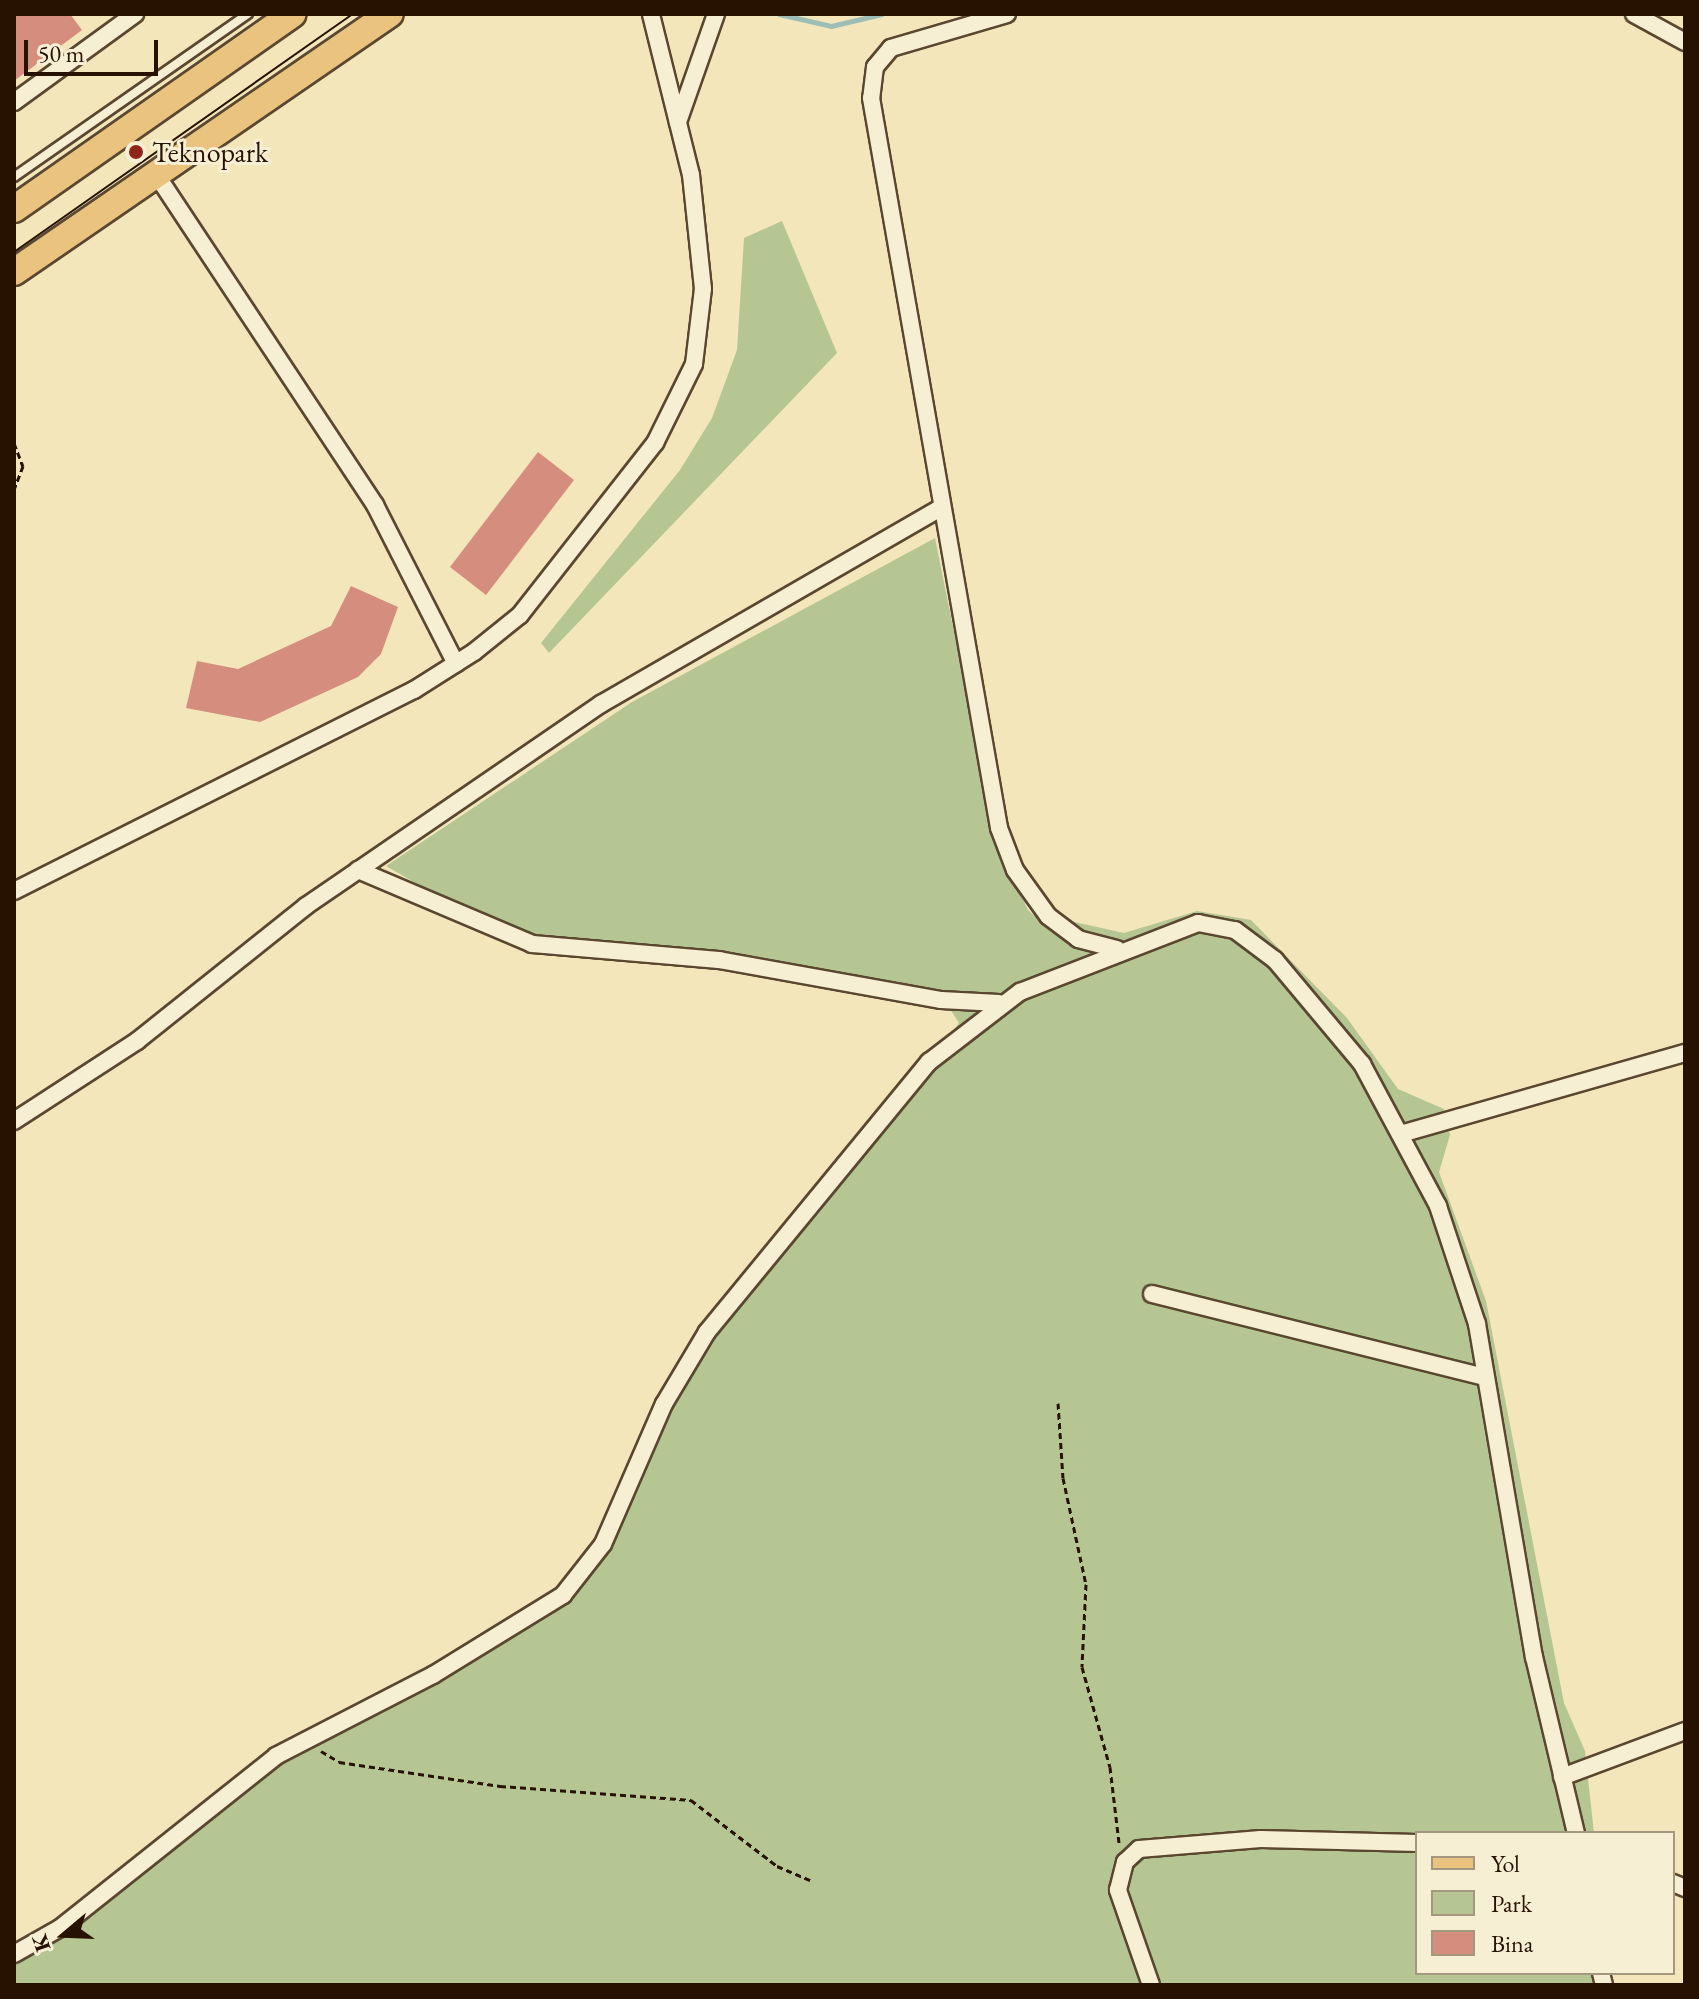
<!DOCTYPE html>
<html>
<head>
<meta charset="utf-8">
<style>
	body { margin:0 }
	#map { position:relative; width:1699px; height:1999px; overflow:hidden; background:#f3e6bb; font-family:"EB Garamond",serif }
	div>[style] { position:absolute }
	[style*='--x'] { left:calc(var(--x)*1px); top:calc(var(--y)*1px); width:calc(var(--w)*1px); rotate:calc(var(--a)*1deg) }
	.green>* { inset:0; background:#b6c693 }
	.stream>* { height:5px; margin:-2.5px; padding:0 2.5px; transform-origin:2.5px; border-radius:2.5px; background:#9cbeb6 }
	.building>* { inset:0; background:#d58d7d }
	.path>* { height:3px; margin-top:-1.5px; transform-origin:0; background:repeating-linear-gradient(90deg,#271201 0 6px,transparent 0 10px) }
	.roads { filter:drop-shadow(2px 0 #5a4730) drop-shadow(-2px 0 #5a4730) drop-shadow(0 2px #5a4730) drop-shadow(0 -2px #5a4730) }
	.service>* { height:8px; margin:-4px; padding:0 4px; transform-origin:4px; border-radius:4px; background:#f7efd3 }
	.minor>* { height:16px; margin:-8px; padding:0 8px; transform-origin:8px; border-radius:8px; background:#f7efd3 }
	.primary>* { height:26px; margin:-13px; padding:0 13px; transform-origin:13px; border-radius:13px; background:#eac37e }
	.tram>* { height:2px; margin:-1px; padding:0 1px; transform-origin:1px; border-radius:1px; background:#271201 }
	.dots>* { width:22px; height:22px; translate:-50% -50%; box-sizing:border-box; border:4px solid #f7efd3; border-radius:50% }
	span { translate:-50% -50%; white-space:nowrap; text-align:center; line-height:1.15; -webkit-text-stroke:6px #f7efd3; paint-order:stroke }
	.poi-label { font-size:28px; color:#271201 }
	.left { translate:0 -50%; text-align:left }
	.frame { position:absolute; inset:0; border:16px solid #271201; pointer-events:none }
	.legend { position:absolute; left:1415px; top:1831px; width:260px; height:144px; box-sizing:border-box; background:#f7efd3; border:2px solid #a4977f; margin:0; padding:10px 14px; list-style:none; font-size:24px; color:#271201 }
	.legend li { display:flex; align-items:center; gap:16px; height:40px }
	.legend b { width:40px; border:2px solid #a4977f }
	.north { position:absolute; left:24px; top:1895px; width:80px; height:80px; -webkit-text-stroke:6px #f7efd3; paint-order:stroke; rotate:251deg; font-size:22px; font-weight:700; line-height:32px; text-align:center; color:#271201 }
	.north::after { content:''; display:block; margin:auto; width:28px; height:36px; background:#271201; clip-path:polygon(50% 0,100% 100%,50% 72%,0 100%) }
	.scale { position:absolute; left:24px; top:40px; width:134px; height:36px; box-sizing:border-box; border:4px solid #271201; border-top:0; padding-left:10px; font-size:24px; line-height:28px; white-space:nowrap; color:#271201; -webkit-text-stroke:6px #f7efd3; paint-order:stroke }
</style>
</head>
<body>
<div id="map">
	<div class="green">
		<i style="clip-path:polygon(782px 221px,837px 353px,549px 653px,541px 643px,680px 470px,712px 418px,737px 350px,744px 238px)"></i>
		<i style="clip-path:polygon(935px 538px,997px 844px,1028px 910px,1057px 936px,1070px 921px,1124px 933px,1197px 911px,1251px 920px,1347px 1018px,1398px 1089px,1444px 1109px,1450px 1135px,1439px 1172px,1486px 1301px,1564px 1703px,1585px 1751px,1594px 1833px,1417px 1833px,1417px 1973px,1609px 1973px,1610px 1985px,14px 1985px,14px 1945px,69px 1913px,227px 1785px,463px 1652px,575px 1577px,658px 1407px,959px 1023px,950px 1009px,954px 992px,539px 939px,478px 919px,386px 866px,632px 702px)"></i>
	</div>
	<div class="stream">
		<i style="--x:779;--y:14;--w:53;--a:13"></i>
		<i style="--x:831;--y:26;--w:52;--a:-13.2"></i>
	</div>
	<div class="building">
		<i style="clip-path:polygon(14px 14px,70px 14px,82px 30px,14px 81px)"></i>
		<i style="clip-path:polygon(538px 452px,574px 480px,486px 595px,450px 567px)"></i>
		<i style="clip-path:polygon(351px 586px,398px 607px,381px 654px,358px 677px,260px 722px,186px 708px,197px 661px,238px 669px,331px 626px)"></i>
	</div>
	<div class="path">
		<i style="--x:14;--y:443;--w:25;--a:69"></i>
		<i style="--x:23;--y:466;--w:25;--a:111"></i>
		<i style="--x:1058;--y:1403;--w:75;--a:86.2"></i>
		<i style="--x:1063;--y:1478;--w:108;--a:77.8"></i>
		<i style="--x:1086;--y:1584;--w:83;--a:92.8"></i>
		<i style="--x:1082;--y:1667;--w:104;--a:74.4"></i>
		<i style="--x:1110;--y:1767;--w:77;--a:83.2"></i>
		<i style="--x:321;--y:1751;--w:21;--a:31"></i>
		<i style="--x:339;--y:1762;--w:163;--a:8.5"></i>
		<i style="--x:500;--y:1786;--w:192;--a:4.2"></i>
		<i style="--x:691;--y:1800;--w:108;--a:37.5"></i>
		<i style="--x:777;--y:1866;--w:36;--a:23"></i>
	</div>
	<div class="roads">
		<div class="service">
			<i style="--x:14;--y:177;--w:285;--a:-34.9"></i>
		</div>
		<div class="minor">
			<i style="--x:1007;--y:14;--w:121;--a:163.7"></i>
			<i style="--x:891;--y:48;--w:25;--a:130"></i>
			<i style="--x:875;--y:67;--w:31;--a:97"></i>
			<i style="--x:871;--y:98;--w:741;--a:80.05"></i>
			<i style="--x:999;--y:828;--w:45;--a:69.1"></i>
			<i style="--x:1015;--y:870;--w:57;--a:54.3"></i>
			<i style="--x:1048;--y:916;--w:38;--a:37"></i>
			<i style="--x:1078;--y:939;--w:40;--a:14.4"></i>
			<i style="--x:1634;--y:14;--w:58;--a:28.8"></i>
			<i style="--x:14;--y:102;--w:150;--a:-36"></i>
			<i style="--x:678;--y:122;--w:114;--a:-70.6"></i>
			<i style="--x:156;--y:174;--w:397;--a:56.5"></i>
			<i style="--x:375;--y:505;--w:178;--a:63"></i>
			<i style="--x:358;--y:870;--w:189;--a:23"></i>
			<i style="--x:532;--y:944;--w:188;--a:4.9"></i>
			<i style="--x:719;--y:960;--w:226;--a:10.2"></i>
			<i style="--x:941;--y:1000;--w:58;--a:3"></i>
			<i style="--x:14;--y:891;--w:448;--a:-26.7"></i>
			<i style="--x:414;--y:690;--w:71;--a:-32.3"></i>
			<i style="--x:474;--y:652;--w:59;--a:-38.8"></i>
			<i style="--x:520;--y:615;--w:219;--a:-51.9"></i>
			<i style="--x:655;--y:443;--w:88;--a:-63.7"></i>
			<i style="--x:694;--y:364;--w:76;--a:-83.2"></i>
			<i style="--x:703;--y:289;--w:115;--a:-96"></i>
			<i style="--x:691;--y:175;--w:166;--a:-104"></i>
			<i style="--x:14;--y:1121;--w:147;--a:-33"></i>
			<i style="--x:137;--y:1041;--w:216;--a:-38.6"></i>
			<i style="--x:306;--y:906;--w:358;--a:-34.4"></i>
			<i style="--x:601;--y:704;--w:390;--a:-30"></i>
			<i style="--x:1404;--y:1133;--w:292;--a:-15.9"></i>
			<i style="--x:1152;--y:1294;--w:343;--a:14"></i>
			<i style="--x:1562;--y:1777;--w:131;--a:-20.5"></i>
			<i style="--x:1673;--y:1883;--w:13;--a:23"></i>
			<i style="--x:14;--y:1954;--w:53;--a:-29.5"></i>
			<i style="--x:60;--y:1928;--w:276;--a:-38.5"></i>
			<i style="--x:276;--y:1756;--w:177;--a:-27.3"></i>
			<i style="--x:433;--y:1675;--w:153;--a:-31.6"></i>
			<i style="--x:563;--y:1595;--w:65;--a:-51.9"></i>
			<i style="--x:603;--y:1544;--w:153;--a:-66.5"></i>
			<i style="--x:664;--y:1404;--w:84;--a:-59.2"></i>
			<i style="--x:707;--y:1332;--w:350;--a:-50.6"></i>
			<i style="--x:929;--y:1062;--w:115;--a:-37.6"></i>
			<i style="--x:1020;--y:992;--w:191;--a:-21.2"></i>
			<i style="--x:1198;--y:923;--w:38;--a:11"></i>
			<i style="--x:1235;--y:930;--w:50;--a:36.9"></i>
			<i style="--x:1275;--y:960;--w:136;--a:50.1"></i>
			<i style="--x:1362;--y:1064;--w:161;--a:61.8"></i>
			<i style="--x:1438;--y:1206;--w:124;--a:71.7"></i>
			<i style="--x:1477;--y:1324;--w:338;--a:80.3"></i>
			<i style="--x:1534;--y:1657;--w:181;--a:76.6"></i>
			<i style="--x:1601;--y:1973;--w:12;--a:76"></i>
			<i style="--x:1151;--y:1985;--w:101;--a:-109.2"></i>
			<i style="--x:1118;--y:1890;--w:29;--a:-76"></i>
			<i style="--x:1125;--y:1862;--w:19;--a:-43"></i>
			<i style="--x:1139;--y:1849;--w:122;--a:-4.7"></i>
			<i style="--x:1261;--y:1839;--w:156;--a:1.5"></i>
		</div>
		<div class="primary">
			<i style="--x:14;--y:209;--w:340;--a:-35"></i>
			<i style="--x:14;--y:272;--w:456;--a:-34.5"></i>
		</div>
	</div>
	<div class="tram">
		<i style="--x:14;--y:252;--w:414;--a:-35.1"></i>
	</div>
	<div class="dots">
		<i style="left:136px;top:152px;background:#8f2418"></i>
	</div>
	<div class="poi-label">
		<span class="left" style="left:152px;top:152px">Teknopark</span>
	</div>
	<div class="frame"></div>
	<ul class="legend">
	<li><b style="height:10px;background:#eac37e"></b>Yol</li>
	<li><b style="height:22px;background:#b6c693"></b>Park</li>
	<li><b style="height:22px;background:#d58d7d"></b>Bina</li>
	</ul>
	<div class="north">K</div>
	<div class="scale">50 m</div>
</div>
</body>
</html>
